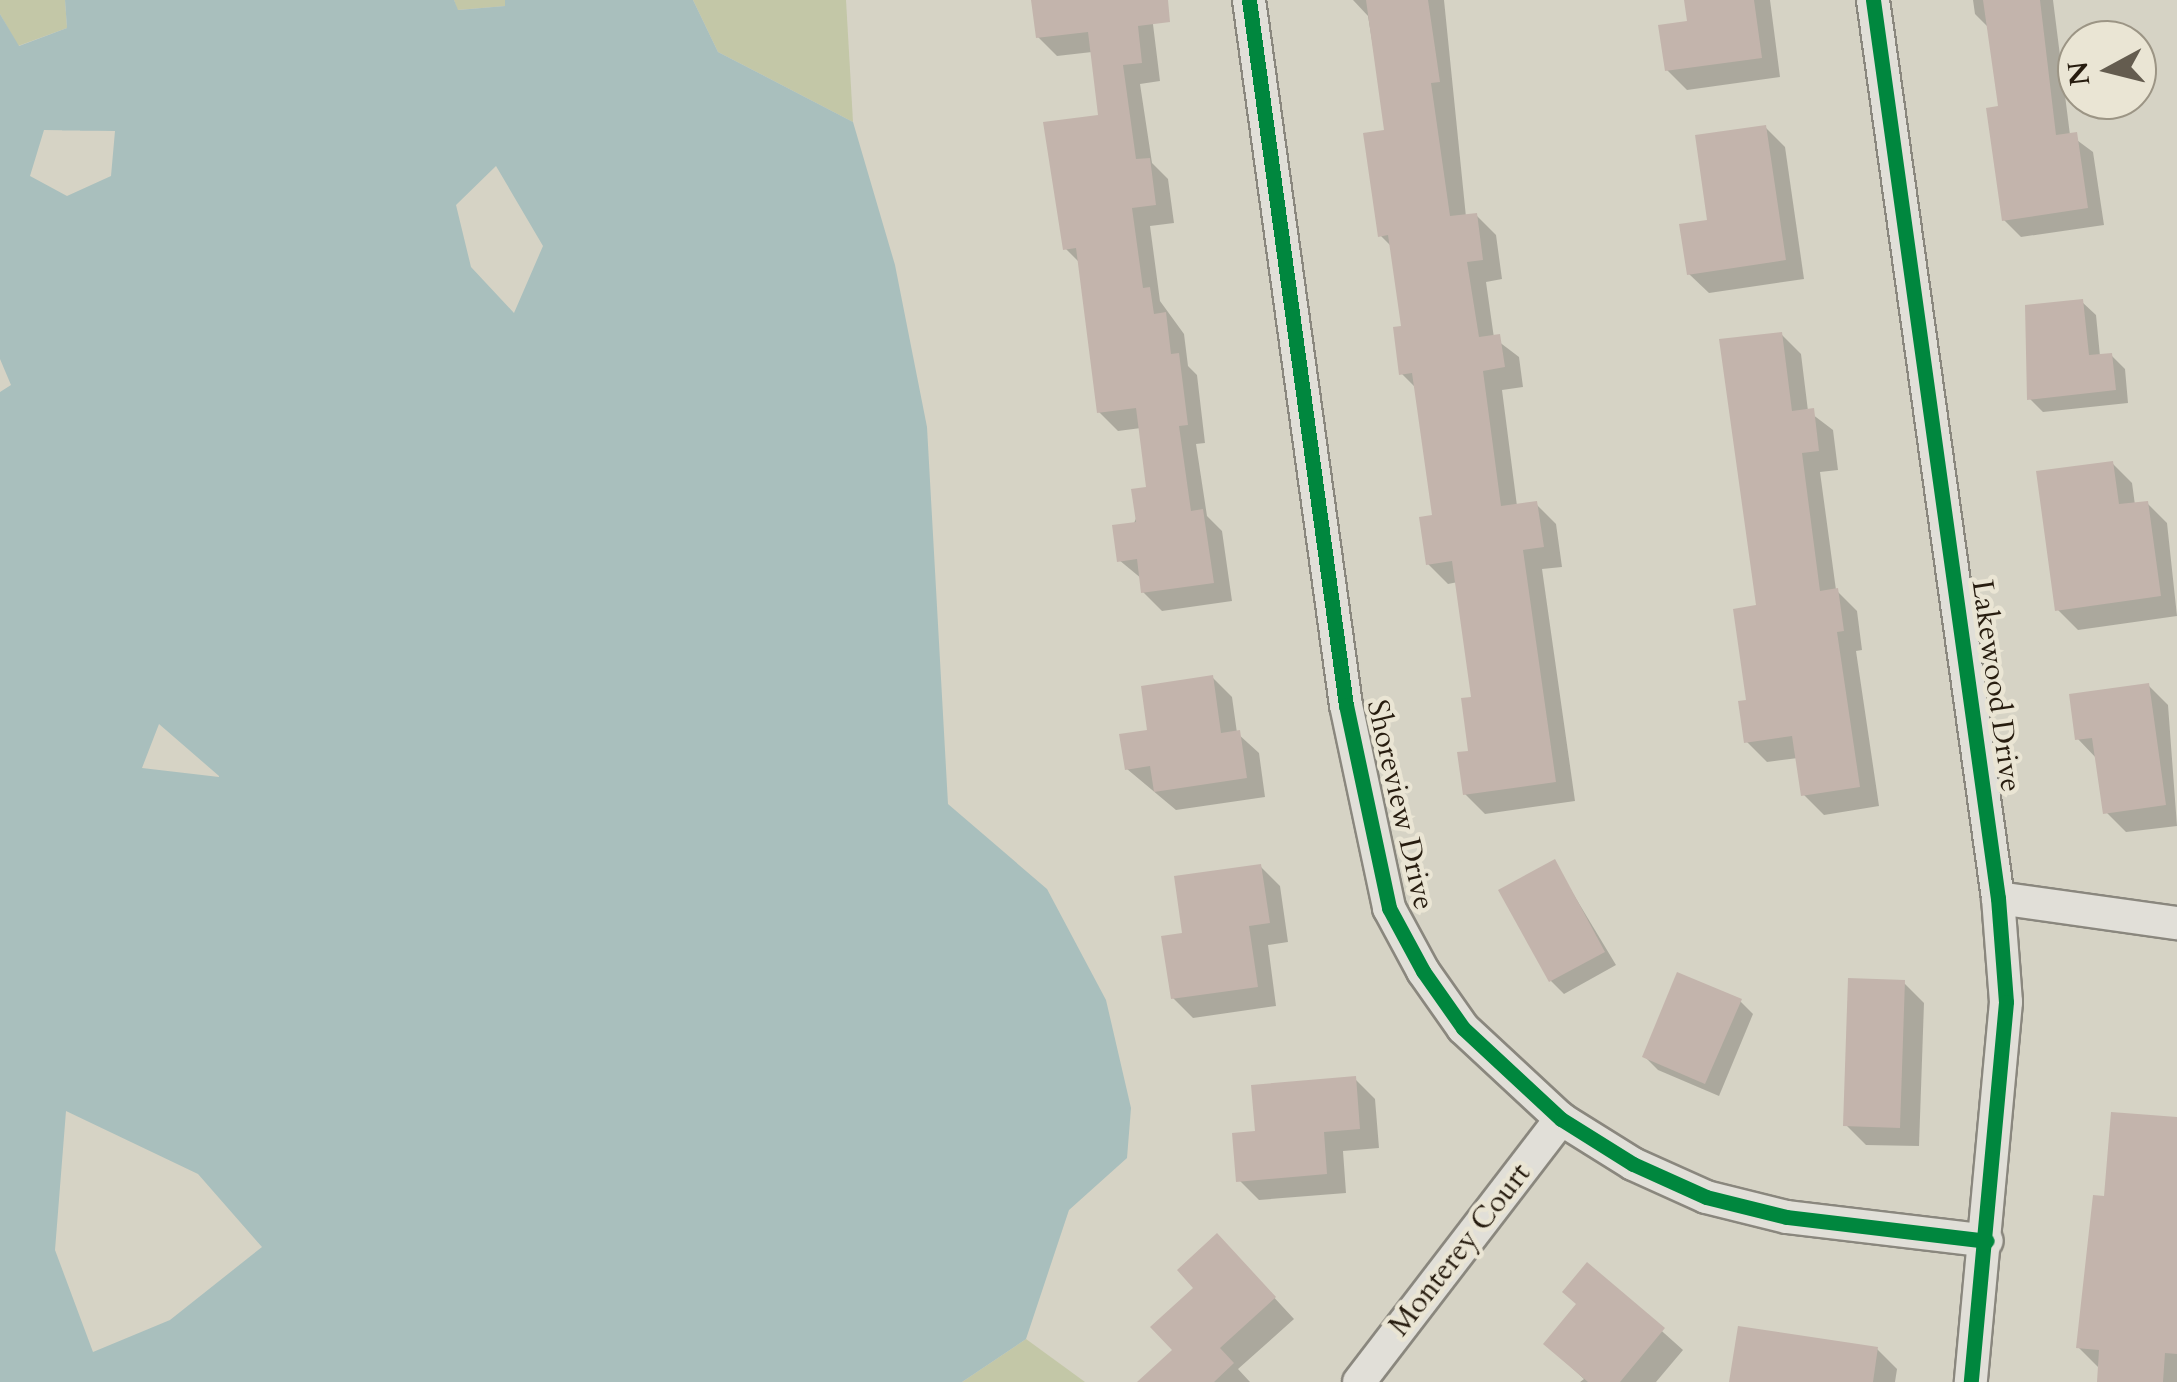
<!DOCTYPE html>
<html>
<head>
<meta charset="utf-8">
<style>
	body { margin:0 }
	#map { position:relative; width:2177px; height:1382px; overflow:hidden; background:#d6d3c5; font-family:Cardo,serif }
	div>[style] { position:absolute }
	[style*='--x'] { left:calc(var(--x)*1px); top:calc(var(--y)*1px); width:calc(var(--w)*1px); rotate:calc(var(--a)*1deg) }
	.green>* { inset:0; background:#c3c7a7 }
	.water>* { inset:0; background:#a9bfbd }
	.shadow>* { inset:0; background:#0003 }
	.building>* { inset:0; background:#c3b4ac }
	.roads { filter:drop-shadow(2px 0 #8a877e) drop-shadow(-2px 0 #8a877e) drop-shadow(0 2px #8a877e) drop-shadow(0 -2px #8a877e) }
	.minor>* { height:32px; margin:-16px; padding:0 16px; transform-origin:16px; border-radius:16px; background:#e1dfd8 }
	.cycleway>* { height:15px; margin:-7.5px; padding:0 7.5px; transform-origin:7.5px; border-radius:7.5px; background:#00873e }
	span { translate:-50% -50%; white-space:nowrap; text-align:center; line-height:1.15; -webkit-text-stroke:9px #eae5d4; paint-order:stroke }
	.street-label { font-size:30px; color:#271c0f }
	.north { position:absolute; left:2057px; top:20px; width:100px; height:100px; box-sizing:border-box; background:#eae5d4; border:2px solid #9c9585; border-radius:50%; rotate:263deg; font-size:28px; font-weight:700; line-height:40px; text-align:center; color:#271c0f }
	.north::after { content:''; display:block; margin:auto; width:35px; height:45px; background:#645c4f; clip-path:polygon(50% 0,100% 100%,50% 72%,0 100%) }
</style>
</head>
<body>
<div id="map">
	<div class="green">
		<i style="clip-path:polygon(0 0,65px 0,67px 28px,18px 46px,0 14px)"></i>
		<i style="clip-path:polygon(454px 0,505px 0,506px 6px,457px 10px)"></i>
		<i style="clip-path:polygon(693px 0,846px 0,853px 122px,718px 52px)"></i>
		<i style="clip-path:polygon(1026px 1339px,1085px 1382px,962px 1382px)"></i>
	</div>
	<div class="water">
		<i style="clip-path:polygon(evenodd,65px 0,454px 0,458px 10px,505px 6px,505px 0,693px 0,718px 52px,853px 122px,895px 265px,927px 427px,948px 804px,1047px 889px,1106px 1000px,1131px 1108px,1127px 1158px,1069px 1210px,1026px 1339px,962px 1382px,0 1382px,0 392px,11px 385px,0 359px,0 14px,19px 46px,67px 28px,65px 0,44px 130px,115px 131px,111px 176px,67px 196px,30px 176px,44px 130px,65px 0,496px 166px,543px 246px,514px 313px,471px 267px,456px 205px,496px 166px,65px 0,159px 724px,219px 776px,219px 777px,142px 768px,159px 724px,65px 0,66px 1111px,198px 1174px,262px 1247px,170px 1320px,93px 1352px,55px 1250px,66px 1111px)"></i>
	</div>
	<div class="shadow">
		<i style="clip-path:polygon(1033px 0,1150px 0,1160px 81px,1140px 84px,1152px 163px,1168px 179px,1174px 223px,1150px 226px,1160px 301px,1184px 334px,1188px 366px,1197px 375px,1205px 443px,1196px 444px,1207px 516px,1222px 531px,1232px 601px,1162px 611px,1143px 592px,1142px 579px,1119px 560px,1148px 489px,1141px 428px,1118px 431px,1099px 412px,1081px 264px,1066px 249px,1100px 117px,1092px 52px,1057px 56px,1038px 37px)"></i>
		<i style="clip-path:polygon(1353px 0,1444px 0,1466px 217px,1476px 215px,1496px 235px,1502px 279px,1486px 282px,1494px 338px,1519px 357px,1523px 387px,1502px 390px,1517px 506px,1536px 504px,1556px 524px,1562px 567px,1542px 569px,1575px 801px,1485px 814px,1465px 794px,1474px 699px,1458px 582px,1448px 584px,1428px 564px,1435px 517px,1417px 389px,1402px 374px,1403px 328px,1392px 247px,1381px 236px,1387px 132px,1368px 16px)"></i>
		<i style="clip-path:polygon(1687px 0,1770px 0,1780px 77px,1687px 90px,1667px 70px,1690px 23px)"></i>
		<i style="clip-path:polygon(1973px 0,2053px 0,2070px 135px,2093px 152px,2104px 225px,2021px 237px,2004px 220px,2001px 108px,1990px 29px,1975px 14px)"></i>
		<i style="clip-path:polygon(1765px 127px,1785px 147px,1804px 279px,1709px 293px,1689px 274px)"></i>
		<i style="clip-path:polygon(2082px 302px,2096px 315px,2100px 356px,2111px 355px,2125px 369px,2128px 403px,2043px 412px,2030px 399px)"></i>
		<i style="clip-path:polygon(1781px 334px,1801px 354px,1808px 411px,1833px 430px,1838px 470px,1820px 472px,1836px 590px,1857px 611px,1862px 650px,1856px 651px,1879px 806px,1824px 815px,1804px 795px,1798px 758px,1767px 762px,1747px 742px)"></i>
		<i style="clip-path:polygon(2112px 463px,2132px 483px,2135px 505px,2147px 503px,2167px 523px,2177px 616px,2078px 630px,2058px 610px)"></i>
		<i style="clip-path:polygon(1212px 677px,1232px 697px,1237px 733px,1259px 753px,1265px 797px,1176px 810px,1127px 769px,1150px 732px)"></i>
		<i style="clip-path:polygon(2148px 685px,2168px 705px,2177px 826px,2126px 832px,2106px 812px,2098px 760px,2078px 739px)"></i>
		<i style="clip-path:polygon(1554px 862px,1616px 965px,1564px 994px,1551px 981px)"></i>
		<i style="clip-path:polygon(1260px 866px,1280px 886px,1288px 942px,1268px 945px,1276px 1006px,1193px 1018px,1173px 998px,1185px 935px)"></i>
		<i style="clip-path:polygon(1904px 983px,1924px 1003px,1919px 1146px,1866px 1145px,1846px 1125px)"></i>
		<i style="clip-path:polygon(1740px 1001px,1753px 1014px,1719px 1096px,1658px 1070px,1645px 1057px)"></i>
		<i style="clip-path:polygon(1355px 1079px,1375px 1099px,1379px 1148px,1343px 1151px,1346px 1193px,1259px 1200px,1239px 1180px,1257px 1133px)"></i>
		<i style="clip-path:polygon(2177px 1120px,2177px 1382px,2099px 1382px,2098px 1367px,2078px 1347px,2106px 1198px)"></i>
		<i style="clip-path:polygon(1236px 1256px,1294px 1319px,1238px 1369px,1250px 1382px,1160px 1382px)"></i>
		<i style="clip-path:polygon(1588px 1265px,1683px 1350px,1656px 1382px,1580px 1382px,1584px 1379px,1546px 1344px,1579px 1306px)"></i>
		<i style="clip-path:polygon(1877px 1349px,1897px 1369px,1895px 1382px,1732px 1382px)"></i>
	</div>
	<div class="building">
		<i style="clip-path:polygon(1031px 0,1168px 0,1170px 22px,1138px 26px,1142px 63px,1123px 65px,1136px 159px,1150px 158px,1156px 205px,1132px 208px,1143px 288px,1150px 287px,1154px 314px,1166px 312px,1171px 354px,1179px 353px,1188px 425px,1179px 426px,1191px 511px,1203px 509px,1214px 583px,1141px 593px,1137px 559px,1117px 562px,1112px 525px,1136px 522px,1131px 489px,1146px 487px,1136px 408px,1097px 413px,1076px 248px,1063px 250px,1043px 122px,1098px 115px,1088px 32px,1036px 38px)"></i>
		<i style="clip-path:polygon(1366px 0,1428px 0,1440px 82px,1431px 83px,1450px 216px,1477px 213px,1483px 260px,1467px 262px,1479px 337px,1500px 334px,1505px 367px,1483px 371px,1501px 506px,1537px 501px,1544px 547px,1523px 550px,1556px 782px,1463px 795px,1457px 752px,1468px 751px,1461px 698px,1471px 697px,1452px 561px,1426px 565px,1419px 517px,1432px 515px,1412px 373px,1399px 375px,1393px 327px,1401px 326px,1388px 235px,1378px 237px,1363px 133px,1384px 130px)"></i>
		<i style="clip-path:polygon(1684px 0,1754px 0,1762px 58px,1665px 71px,1658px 25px,1687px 21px)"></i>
		<i style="clip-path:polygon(1983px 0,2040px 0,2056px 135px,2077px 132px,2088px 208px,2002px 221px,1986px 108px,1998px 106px)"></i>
		<i style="clip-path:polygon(1766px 125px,1786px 260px,1687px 275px,1679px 224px,1707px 220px,1695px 135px)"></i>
		<i style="clip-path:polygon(2083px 299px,2089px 355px,2112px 353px,2116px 390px,2027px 400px,2025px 305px)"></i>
		<i style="clip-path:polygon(1782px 332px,1792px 411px,1814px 408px,1819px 451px,1802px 453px,1820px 591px,1838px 588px,1844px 631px,1837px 632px,1860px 787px,1801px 796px,1792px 736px,1744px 743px,1738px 701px,1746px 700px,1733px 609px,1756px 605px,1719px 339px)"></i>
		<i style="clip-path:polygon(2113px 461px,2119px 504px,2148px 501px,2161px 596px,2055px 611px,2036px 471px)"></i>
		<i style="clip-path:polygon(1213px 675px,1221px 733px,1240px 730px,1247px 778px,1154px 792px,1150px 766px,1125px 770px,1119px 734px,1147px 730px,1141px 686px)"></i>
		<i style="clip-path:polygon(2149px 683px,2166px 805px,2103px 814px,2092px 738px,2075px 740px,2069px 694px)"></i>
		<i style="clip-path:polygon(1555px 859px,1605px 952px,1549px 982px,1498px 890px)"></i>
		<i style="clip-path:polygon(1261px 864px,1270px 923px,1249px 926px,1258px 987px,1171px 999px,1161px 936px,1182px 933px,1174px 876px)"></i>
		<i style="clip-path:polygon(1677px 972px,1742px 999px,1705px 1084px,1642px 1057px)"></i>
		<i style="clip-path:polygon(1848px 978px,1905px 980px,1900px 1128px,1843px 1126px)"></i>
		<i style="clip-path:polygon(1356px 1076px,1360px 1129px,1324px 1132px,1327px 1174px,1236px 1182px,1232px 1133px,1255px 1131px,1251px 1085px)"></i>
		<i style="clip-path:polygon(2111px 1112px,2177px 1117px,2177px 1354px,2165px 1353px,2163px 1382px,2097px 1382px,2099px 1350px,2076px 1348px,2093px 1195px,2104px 1196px)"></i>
		<i style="clip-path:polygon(1217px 1233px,1276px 1297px,1220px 1348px,1234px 1363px,1214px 1382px,1137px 1382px,1172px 1350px,1150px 1327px,1193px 1288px,1177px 1270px)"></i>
		<i style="clip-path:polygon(1587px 1262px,1665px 1328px,1620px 1382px,1588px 1382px,1543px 1344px,1576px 1304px,1562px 1292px)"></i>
		<i style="clip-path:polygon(1738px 1326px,1878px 1347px,1873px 1382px,1729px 1382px)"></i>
	</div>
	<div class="roads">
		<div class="minor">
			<i style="--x:1249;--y:0;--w:712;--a:82.17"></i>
			<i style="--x:1346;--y:705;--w:208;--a:78"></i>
			<i style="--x:1389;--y:908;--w:72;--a:61.6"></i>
			<i style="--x:1423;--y:971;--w:70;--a:54.9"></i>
			<i style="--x:1463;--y:1028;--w:134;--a:42.9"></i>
			<i style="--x:1561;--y:1119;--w:85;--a:32"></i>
			<i style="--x:1633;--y:1164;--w:80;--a:24.3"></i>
			<i style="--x:1706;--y:1197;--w:83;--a:13.9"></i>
			<i style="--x:1787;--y:1217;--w:201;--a:6.8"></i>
			<i style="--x:1873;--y:0;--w:907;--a:82.08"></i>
			<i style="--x:1998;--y:898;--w:104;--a:85.6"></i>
			<i style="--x:2006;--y:1002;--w:382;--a:95.3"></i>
			<i style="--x:1998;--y:898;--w:181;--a:8"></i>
			<i style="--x:1359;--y:1382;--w:332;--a:-52.5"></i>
		</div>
	</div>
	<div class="cycleway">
		<i style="--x:1249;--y:0;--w:712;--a:82.17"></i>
		<i style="--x:1346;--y:705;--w:208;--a:78"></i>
		<i style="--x:1389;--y:908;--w:72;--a:61.6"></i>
		<i style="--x:1423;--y:971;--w:70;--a:54.9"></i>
		<i style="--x:1463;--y:1028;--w:134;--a:42.9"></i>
		<i style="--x:1561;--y:1119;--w:85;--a:32"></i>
		<i style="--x:1633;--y:1164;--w:80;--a:24.3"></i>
		<i style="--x:1706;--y:1197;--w:83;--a:13.9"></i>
		<i style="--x:1787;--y:1217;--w:201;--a:6.8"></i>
		<i style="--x:1873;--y:0;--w:907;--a:82.08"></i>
		<i style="--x:1998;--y:898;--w:104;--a:85.6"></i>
		<i style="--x:2006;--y:1002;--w:382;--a:95.3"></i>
	</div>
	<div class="street-label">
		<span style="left:1996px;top:686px;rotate:82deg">Lakewood Drive</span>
		<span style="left:1400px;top:805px;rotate:77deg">Shoreview Drive</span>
		<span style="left:1460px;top:1250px;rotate:-52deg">Monterey Court</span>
	</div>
	<div class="north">N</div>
</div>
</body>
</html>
